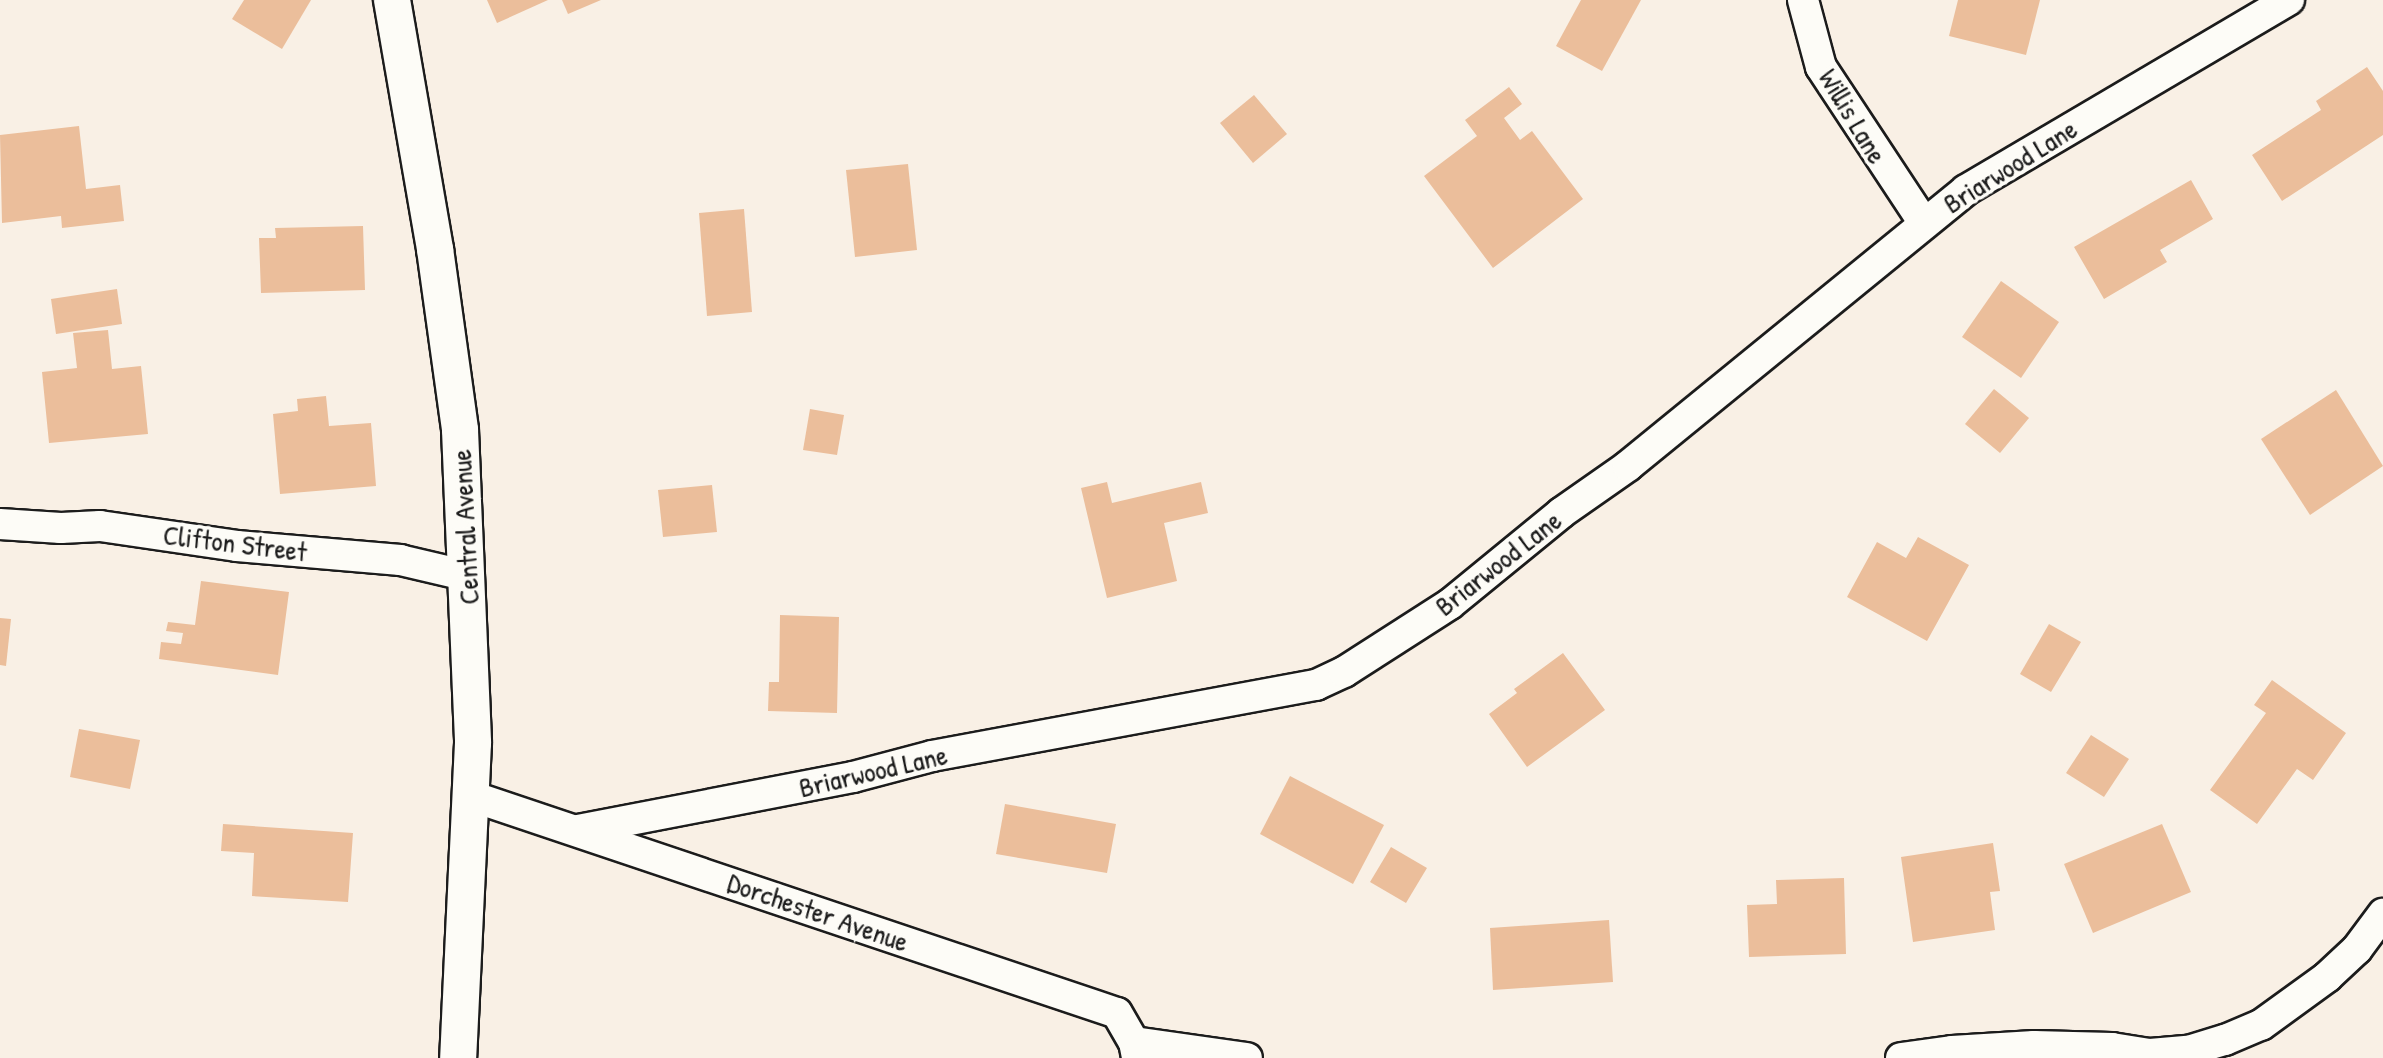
<!DOCTYPE html>
<html>
<head>
<meta charset="utf-8">
<style>
	body { margin:0 }
	#map { position:relative; width:2383px; height:1058px; overflow:hidden; background:#f9f0e5; font-family:"Patrick Hand",sans-serif }
	div>[style] { position:absolute }
	[style*='--x'] { left:calc(var(--x)*1px); top:calc(var(--y)*1px); width:calc(var(--w)*1px); rotate:calc(var(--a)*1deg) }
	.building>* { inset:0; background:#ebbe9b }
	.roads { filter:drop-shadow(2px 0 #1c1c1c) drop-shadow(-2px 0 #1c1c1c) drop-shadow(0 2px #1c1c1c) drop-shadow(0 -2px #1c1c1c) }
	.minor>* { height:30px; margin:-15px; padding:0 15px; transform-origin:15px; border-radius:15px; background:#fdfcf7 }
	.tertiary>* { height:36px; margin:-18px; padding:0 18px; transform-origin:18px; border-radius:18px; background:#fdfcf7 }
	span { translate:-50% -50%; white-space:nowrap; text-align:center; line-height:1.15; -webkit-text-stroke:7px #fdfcf7; paint-order:stroke }
	.street-label { font-size:28px; color:#1c1c1c }
</style>
</head>
<body>
<div id="map">
	<div class="building">
		<i style="clip-path:polygon(244px 0,311px 0,282px 49px,232px 19px)"></i>
		<i style="clip-path:polygon(487px 0,548px 0,497px 23px)"></i>
		<i style="clip-path:polygon(562px 0,601px 0,568px 14px)"></i>
		<i style="clip-path:polygon(1581px 0,1641px 0,1602px 71px,1556px 46px)"></i>
		<i style="clip-path:polygon(1958px 0,2040px 0,2026px 55px,1949px 36px)"></i>
		<i style="clip-path:polygon(2367px 67px,2383px 91px,2383px 135px,2282px 201px,2252px 155px,2321px 110px,2316px 101px)"></i>
		<i style="clip-path:polygon(1509px 87px,1522px 104px,1504px 118px,1520px 140px,1532px 131px,1583px 199px,1493px 268px,1424px 176px,1477px 136px,1465px 120px)"></i>
		<i style="clip-path:polygon(1254px 95px,1287px 134px,1253px 163px,1220px 123px)"></i>
		<i style="clip-path:polygon(79px 126px,86px 189px,120px 185px,124px 221px,62px 228px,61px 216px,2px 223px,0 135px)"></i>
		<i style="clip-path:polygon(908px 164px,917px 250px,855px 257px,846px 170px)"></i>
		<i style="clip-path:polygon(2191px 180px,2213px 219px,2160px 250px,2167px 262px,2104px 299px,2074px 247px)"></i>
		<i style="clip-path:polygon(744px 209px,752px 312px,707px 316px,699px 213px)"></i>
		<i style="clip-path:polygon(363px 226px,365px 290px,261px 293px,259px 238px,276px 238px,275px 228px)"></i>
		<i style="clip-path:polygon(2001px 281px,2059px 322px,2021px 378px,1962px 337px)"></i>
		<i style="clip-path:polygon(117px 289px,122px 324px,56px 334px,51px 299px)"></i>
		<i style="clip-path:polygon(108px 330px,112px 369px,141px 366px,148px 434px,49px 443px,42px 372px,77px 368px,73px 333px)"></i>
		<i style="clip-path:polygon(1994px 389px,2029px 418px,2000px 453px,1965px 424px)"></i>
		<i style="clip-path:polygon(2336px 390px,2383px 466px,2310px 515px,2261px 439px)"></i>
		<i style="clip-path:polygon(326px 396px,329px 426px,371px 423px,376px 486px,280px 494px,273px 414px,298px 411px,297px 399px)"></i>
		<i style="clip-path:polygon(810px 409px,844px 415px,837px 455px,803px 450px)"></i>
		<i style="clip-path:polygon(1107px 482px,1112px 503px,1201px 482px,1208px 513px,1164px 523px,1177px 581px,1107px 598px,1081px 488px)"></i>
		<i style="clip-path:polygon(712px 485px,717px 532px,663px 537px,658px 490px)"></i>
		<i style="clip-path:polygon(1918px 537px,1969px 565px,1927px 641px,1847px 597px,1877px 542px,1906px 558px)"></i>
		<i style="clip-path:polygon(201px 581px,289px 592px,278px 675px,159px 659px,161px 642px,181px 644px,183px 633px,166px 631px,168px 622px,195px 625px)"></i>
		<i style="clip-path:polygon(780px 615px,839px 617px,837px 713px,768px 711px,769px 682px,779px 682px)"></i>
		<i style="clip-path:polygon(0 618px,11px 619px,6px 666px,0 665px)"></i>
		<i style="clip-path:polygon(2049px 624px,2081px 642px,2051px 692px,2020px 674px)"></i>
		<i style="clip-path:polygon(1563px 653px,1605px 710px,1527px 767px,1489px 714px,1517px 693px,1514px 689px)"></i>
		<i style="clip-path:polygon(2272px 680px,2346px 733px,2313px 780px,2297px 769px,2257px 824px,2210px 790px,2266px 713px,2254px 705px)"></i>
		<i style="clip-path:polygon(79px 729px,140px 740px,130px 789px,70px 777px)"></i>
		<i style="clip-path:polygon(2091px 735px,2129px 759px,2104px 797px,2066px 773px)"></i>
		<i style="clip-path:polygon(1290px 776px,1384px 825px,1353px 884px,1260px 834px)"></i>
		<i style="clip-path:polygon(1005px 804px,1116px 824px,1107px 873px,996px 854px)"></i>
		<i style="clip-path:polygon(223px 824px,353px 833px,348px 902px,252px 896px,254px 853px,221px 851px)"></i>
		<i style="clip-path:polygon(2162px 824px,2191px 892px,2093px 933px,2064px 864px)"></i>
		<i style="clip-path:polygon(1993px 843px,2000px 891px,1990px 892px,1995px 930px,1913px 942px,1901px 857px)"></i>
		<i style="clip-path:polygon(1391px 847px,1427px 868px,1406px 903px,1370px 882px)"></i>
		<i style="clip-path:polygon(1844px 878px,1846px 954px,1749px 957px,1747px 905px,1777px 904px,1776px 880px)"></i>
		<i style="clip-path:polygon(1609px 920px,1613px 982px,1493px 990px,1490px 928px)"></i>
	</div>
	<div class="roads">
		<div class="minor">
			<i style="--x:1803;--y:0;--w:69;--a:75"></i>
			<i style="--x:1821;--y:67;--w:187;--a:56.6"></i>
			<i style="--x:0;--y:524;--w:61;--a:3.8"></i>
			<i style="--x:61;--y:528;--w:39;--a:-3"></i>
			<i style="--x:100;--y:526;--w:138;--a:8.3"></i>
			<i style="--x:237;--y:546;--w:164;--a:4.9"></i>
			<i style="--x:400;--y:560;--w:70;--a:13.2"></i>
			<i style="--x:471;--y:796;--w:681;--a:18.57"></i>
			<i style="--x:1117;--y:1013;--w:34;--a:60"></i>
			<i style="--x:1134;--y:1042;--w:16;--a:79"></i>
			<i style="--x:578;--y:830;--w:280;--a:-10.9"></i>
			<i style="--x:853;--y:777;--w:82;--a:-14.9"></i>
			<i style="--x:932;--y:756;--w:391;--a:-10.5"></i>
			<i style="--x:1316;--y:685;--w:31;--a:-25"></i>
			<i style="--x:1344;--y:672;--w:126;--a:-32.7"></i>
			<i style="--x:1450;--y:604;--w:144;--a:-39.3"></i>
			<i style="--x:1561;--y:513;--w:82;--a:-35"></i>
			<i style="--x:1628;--y:466;--w:436;--a:-39.2"></i>
			<i style="--x:1966;--y:190;--w:375;--a:-30.5"></i>
			<i style="--x:1134;--y:1042;--w:114;--a:8.1"></i>
			<i style="--x:1901;--y:1058;--w:51;--a:-7.8"></i>
			<i style="--x:1952;--y:1051;--w:82;--a:-3.5"></i>
			<i style="--x:2034;--y:1046;--w:78;--a:1.5"></i>
			<i style="--x:2112;--y:1048;--w:38;--a:9"></i>
			<i style="--x:2150;--y:1054;--w:38;--a:-5"></i>
			<i style="--x:2188;--y:1051;--w:39;--a:-17"></i>
			<i style="--x:2225;--y:1040;--w:39;--a:-23"></i>
			<i style="--x:2261;--y:1025;--w:82;--a:-36"></i>
			<i style="--x:2327;--y:977;--w:41;--a:-43"></i>
			<i style="--x:2357;--y:949;--w:44;--a:-53.4"></i>
		</div>
		<div class="tertiary">
			<i style="--x:392;--y:0;--w:253;--a:80.2"></i>
			<i style="--x:435;--y:249;--w:183;--a:82.1"></i>
			<i style="--x:460;--y:430;--w:313;--a:87.6"></i>
			<i style="--x:473;--y:743;--w:315;--a:92.7"></i>
		</div>
	</div>
	<div class="street-label">
		<span style="left:1853px;top:116px;rotate:59deg">Willis Lane</span>
		<span style="left:2010px;top:166px;rotate:-32deg">Briarwood Lane</span>
		<span style="left:465px;top:527px;rotate:-93deg">Central Avenue</span>
		<span style="left:235px;top:543px;rotate:7deg">Clifton Street</span>
		<span style="left:1498px;top:563px;rotate:-38deg">Briarwood Lane</span>
		<span style="left:873px;top:771px;rotate:-13deg">Briarwood Lane</span>
		<span style="left:818px;top:912px;rotate:19deg">Dorchester Avenue</span>
	</div>
</div>
</body>
</html>
